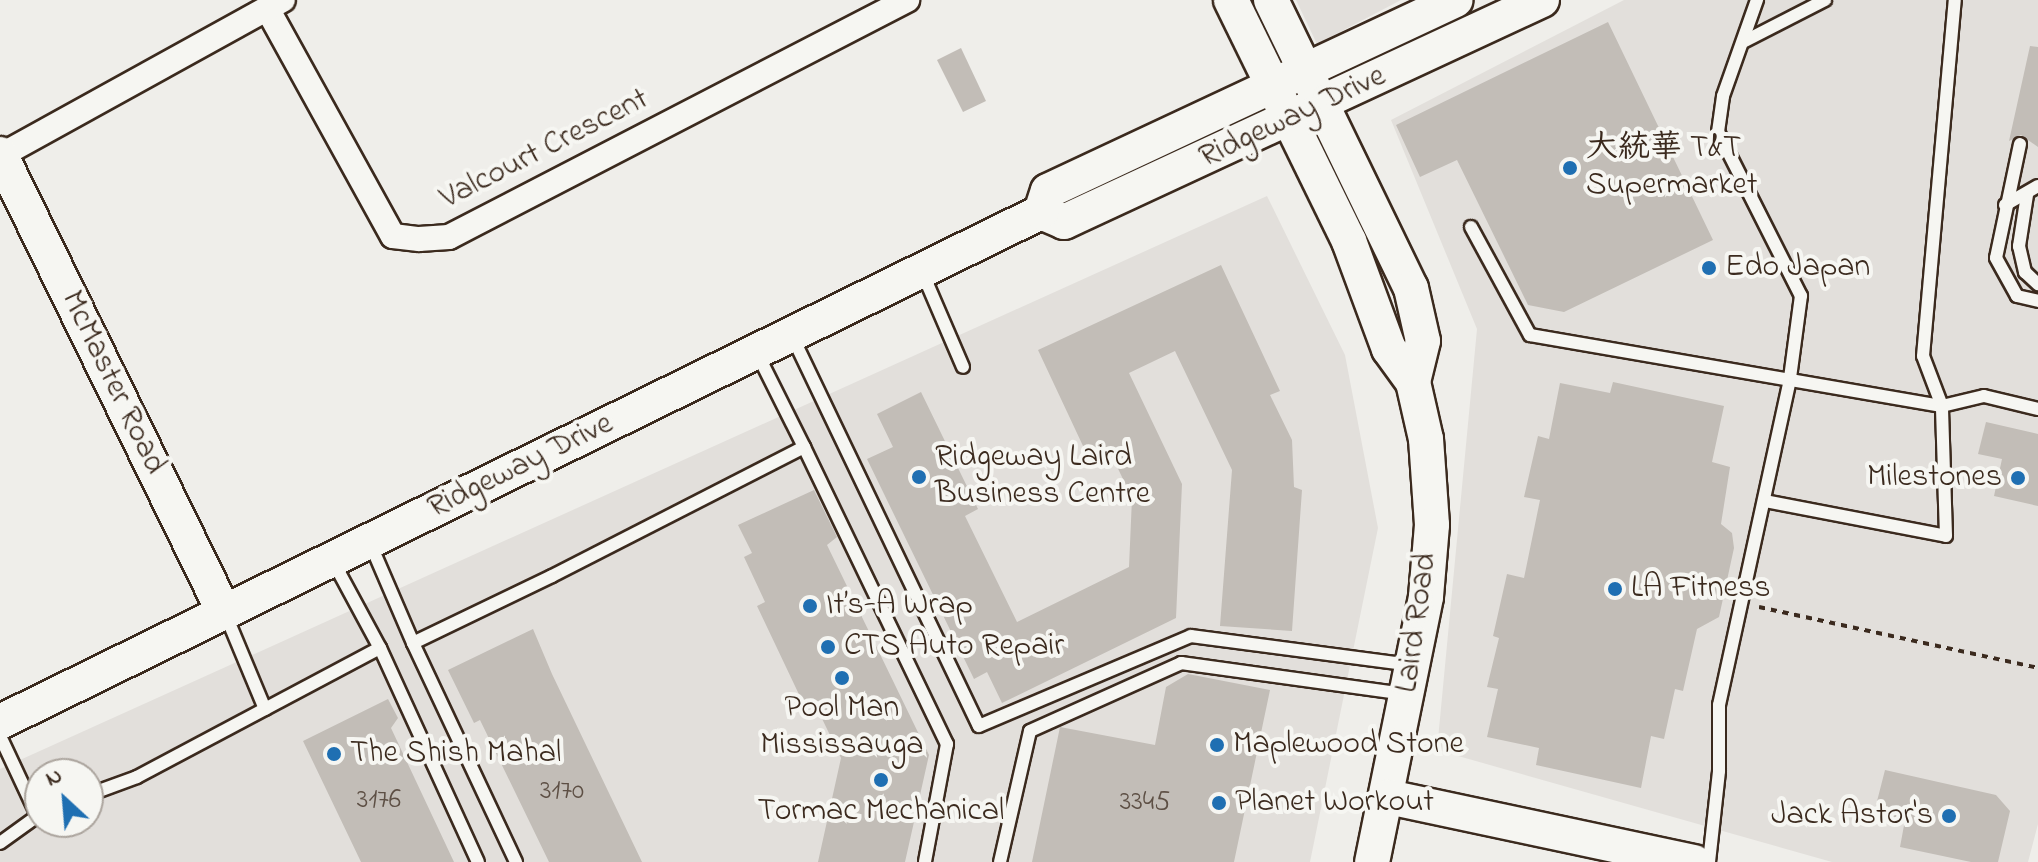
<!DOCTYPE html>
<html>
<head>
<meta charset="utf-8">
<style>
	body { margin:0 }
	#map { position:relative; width:2038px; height:862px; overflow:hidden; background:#efeeea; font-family:"Indie Flower","LXGW WenKai TC",sans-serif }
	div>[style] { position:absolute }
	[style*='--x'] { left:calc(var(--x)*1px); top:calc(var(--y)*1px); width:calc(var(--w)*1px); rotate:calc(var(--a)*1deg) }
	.built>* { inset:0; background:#e2dfdb }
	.building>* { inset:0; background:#c2bdb7 }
	.path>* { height:4px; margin-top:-2px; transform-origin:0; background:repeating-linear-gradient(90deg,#3b2a1e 0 6px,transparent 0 12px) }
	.roads { filter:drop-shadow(2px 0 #3b2a1e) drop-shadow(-2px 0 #3b2a1e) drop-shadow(0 2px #3b2a1e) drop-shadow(0 -2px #3b2a1e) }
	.lane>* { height:12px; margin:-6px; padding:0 6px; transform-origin:6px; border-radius:6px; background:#f6f6f2 }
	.street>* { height:24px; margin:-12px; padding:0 12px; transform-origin:12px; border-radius:12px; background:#f6f6f2 }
	.secondary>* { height:34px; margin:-17px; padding:0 17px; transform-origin:17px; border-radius:17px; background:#f6f6f2 }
	.dots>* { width:22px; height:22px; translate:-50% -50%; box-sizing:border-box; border:4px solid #f6f6f2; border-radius:50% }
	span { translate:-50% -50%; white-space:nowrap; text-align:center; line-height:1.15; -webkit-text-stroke:8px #f6f6f2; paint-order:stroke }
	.number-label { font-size:28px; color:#5d4f44 }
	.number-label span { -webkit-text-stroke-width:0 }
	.street-label { font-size:32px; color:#3b2a1e }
	.poi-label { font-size:32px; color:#3b2a1e }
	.left { translate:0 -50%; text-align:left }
	.right { translate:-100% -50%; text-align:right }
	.north { position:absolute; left:24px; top:758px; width:80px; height:80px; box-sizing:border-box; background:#f6f6f2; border:2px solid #aba49d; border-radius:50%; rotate:334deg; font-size:22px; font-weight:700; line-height:32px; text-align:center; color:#3b2a1e }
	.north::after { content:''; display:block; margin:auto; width:28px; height:36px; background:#1f6fb2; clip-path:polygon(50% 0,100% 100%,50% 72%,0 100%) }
</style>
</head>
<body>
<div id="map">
	<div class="built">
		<i style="clip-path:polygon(1296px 0,1401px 0,1317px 44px)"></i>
		<i style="clip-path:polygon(1624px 0,2038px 0,2038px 824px,2028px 862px,1832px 862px,1437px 750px,1477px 329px,1391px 120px)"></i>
		<i style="clip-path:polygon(evenodd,1267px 196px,1345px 355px,1378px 528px,1310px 862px,0 862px,0 769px,1267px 196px,40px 774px,88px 774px,88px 822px,40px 822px,40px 774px)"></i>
	</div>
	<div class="building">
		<i style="clip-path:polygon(1608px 22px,1713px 240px,1564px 312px,1528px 305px,1457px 160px,1420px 177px,1396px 125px)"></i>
		<i style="clip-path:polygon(2030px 46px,2038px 47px,2038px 147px,2021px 135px,2009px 141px)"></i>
		<i style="clip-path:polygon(961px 48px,986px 101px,963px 112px,937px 60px)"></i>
		<i style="clip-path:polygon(1221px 265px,1280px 391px,1270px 395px,1292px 440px,1294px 487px,1302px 490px,1292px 631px,1220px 626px,1232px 470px,1175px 351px,1129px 373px,1182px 484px,1176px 618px,1002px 703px,987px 672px,974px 679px,867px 459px,893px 447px,877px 414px,921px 392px,978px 509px,965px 516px,1017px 622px,1129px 567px,1132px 498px,1111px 454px,1091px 463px,1038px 350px)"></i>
		<i style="clip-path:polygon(1613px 382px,1724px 406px,1712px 462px,1730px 467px,1721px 524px,1732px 533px,1734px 548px,1719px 617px,1697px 629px,1683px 691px,1675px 689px,1664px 739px,1651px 736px,1641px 788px,1536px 765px,1539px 748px,1487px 737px,1498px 689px,1487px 687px,1499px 638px,1493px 636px,1507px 574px,1524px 578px,1540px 500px,1524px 497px,1538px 436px,1549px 439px,1560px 383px,1610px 393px)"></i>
		<i style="clip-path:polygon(1986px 422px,2038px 434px,2038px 506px,1994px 496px,2002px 459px,1978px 454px)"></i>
		<i style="clip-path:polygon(814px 490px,837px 537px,827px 545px,929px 755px,905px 862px,818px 862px,841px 758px,813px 700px,804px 705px,757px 606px,765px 602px,744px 557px,752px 553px,738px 525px)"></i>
		<i style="clip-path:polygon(533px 629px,552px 674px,642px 862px,549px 862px,480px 720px,474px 723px,448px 670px)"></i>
		<i style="clip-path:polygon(1188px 674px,1270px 690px,1234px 862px,1032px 862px,1060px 727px,1155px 745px,1166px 687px)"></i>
		<i style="clip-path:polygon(388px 699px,398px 718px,391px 728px,454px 862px,361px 862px,303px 741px)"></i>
		<i style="clip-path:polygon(1885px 770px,1996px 795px,2010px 811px,1998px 862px,1971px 862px,1900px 847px,1905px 820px,1874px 813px)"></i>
	</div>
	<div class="path">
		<i style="--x:1759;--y:607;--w:286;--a:12.3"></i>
	</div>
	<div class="roads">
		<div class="lane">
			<i style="--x:1745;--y:41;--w:90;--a:-27.1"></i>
			<i style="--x:2020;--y:144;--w:116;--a:101.9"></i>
			<i style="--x:1996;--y:258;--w:43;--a:61.1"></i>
			<i style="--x:2017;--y:296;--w:22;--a:13"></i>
			<i style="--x:2027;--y:195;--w:52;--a:98.9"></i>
			<i style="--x:2019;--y:246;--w:27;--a:77"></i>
			<i style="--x:2025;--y:272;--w:18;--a:43"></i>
			<i style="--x:2005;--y:205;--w:38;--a:-30"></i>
			<i style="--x:1471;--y:227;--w:123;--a:61.4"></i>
			<i style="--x:1530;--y:335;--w:418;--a:9.8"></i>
			<i style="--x:1942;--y:406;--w:43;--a:-13.4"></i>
			<i style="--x:1984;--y:396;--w:56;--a:13.5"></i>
			<i style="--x:923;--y:274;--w:101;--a:66.7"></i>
			<i style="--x:793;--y:338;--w:430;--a:64.4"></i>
			<i style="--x:979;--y:726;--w:230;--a:-23"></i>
			<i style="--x:1191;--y:636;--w:221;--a:7.5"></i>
			<i style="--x:804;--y:447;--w:330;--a:64.3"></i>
			<i style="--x:947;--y:744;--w:120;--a:100.6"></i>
			<i style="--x:1765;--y:501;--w:184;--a:10.9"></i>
			<i style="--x:1946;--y:536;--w:130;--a:-91.8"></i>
			<i style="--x:1942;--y:406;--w:53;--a:-110.8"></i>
			<i style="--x:1923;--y:356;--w:357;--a:-84.9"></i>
			<i style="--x:370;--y:543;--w:109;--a:66.7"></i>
			<i style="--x:413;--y:643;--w:154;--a:-25.7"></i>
			<i style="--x:552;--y:576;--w:283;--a:-27.1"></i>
			<i style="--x:804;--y:447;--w:103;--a:-116.6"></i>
			<i style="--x:334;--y:563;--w:97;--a:61.6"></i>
			<i style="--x:380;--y:648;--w:235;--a:65.4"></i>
			<i style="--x:225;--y:613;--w:104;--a:67.4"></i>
			<i style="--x:413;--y:643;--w:242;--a:64.8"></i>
			<i style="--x:0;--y:736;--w:87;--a:64.9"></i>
			<i style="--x:88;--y:795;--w:52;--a:-20.2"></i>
			<i style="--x:137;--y:777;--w:275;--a:-28"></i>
			<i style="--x:0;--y:843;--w:49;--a:-35.9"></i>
			<i style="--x:1000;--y:862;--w:134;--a:-77.1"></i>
			<i style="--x:1030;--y:731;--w:166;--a:-24.2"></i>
			<i style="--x:1181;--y:663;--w:225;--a:7.9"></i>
			<i style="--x:1709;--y:862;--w:92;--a:-83.7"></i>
			<i style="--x:1719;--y:771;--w:66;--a:-90"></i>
			<i style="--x:1719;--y:705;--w:335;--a:-77.7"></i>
			<i style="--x:1790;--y:378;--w:83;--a:-82.4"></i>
			<i style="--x:1801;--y:296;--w:184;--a:-116.8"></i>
			<i style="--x:1718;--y:132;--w:36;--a:-82"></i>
			<i style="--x:1723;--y:96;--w:102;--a:-70.5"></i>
		</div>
		<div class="street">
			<i style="--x:268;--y:10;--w:258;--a:61.1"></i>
			<i style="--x:393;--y:236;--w:26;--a:7"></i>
			<i style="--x:419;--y:239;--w:30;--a:-4"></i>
			<i style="--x:449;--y:237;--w:516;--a:-27.36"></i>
			<i style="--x:0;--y:156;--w:323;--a:-28.9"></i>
		</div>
		<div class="secondary">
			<i style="--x:1231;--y:0;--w:268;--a:63.9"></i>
			<i style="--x:1349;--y:241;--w:115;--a:69.7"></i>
			<i style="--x:1389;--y:349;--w:41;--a:54"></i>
			<i style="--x:1413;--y:382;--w:58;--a:77.2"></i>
			<i style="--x:1426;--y:439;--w:86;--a:86"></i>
			<i style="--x:1432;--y:525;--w:72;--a:94.8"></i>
			<i style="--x:1426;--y:597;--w:270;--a:101.5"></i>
			<i style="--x:1271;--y:0;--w:320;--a:64.1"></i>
			<i style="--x:1411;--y:288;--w:54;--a:77.2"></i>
			<i style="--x:1423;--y:341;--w:42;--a:103.7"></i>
			<i style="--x:0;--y:154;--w:510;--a:63.94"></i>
			<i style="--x:1041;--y:212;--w:25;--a:23"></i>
			<i style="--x:1064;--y:222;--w:527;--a:-24.91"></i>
			<i style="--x:0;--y:722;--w:1159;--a:-26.1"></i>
			<i style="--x:1041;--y:212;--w:22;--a:-72"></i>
			<i style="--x:1048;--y:191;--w:450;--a:-25.1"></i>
			<i style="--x:1388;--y:797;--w:313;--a:12"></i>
		</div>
	</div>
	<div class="dots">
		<i style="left:1570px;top:168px;background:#1f6fb2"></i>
		<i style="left:1709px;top:268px;background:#1f6fb2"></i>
		<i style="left:919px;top:477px;background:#1f6fb2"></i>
		<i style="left:2018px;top:478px;background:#1f6fb2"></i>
		<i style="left:1615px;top:589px;background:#1f6fb2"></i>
		<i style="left:810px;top:606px;background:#1f6fb2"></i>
		<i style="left:828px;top:647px;background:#1f6fb2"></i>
		<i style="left:842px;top:678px;background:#1f6fb2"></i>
		<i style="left:1217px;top:745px;background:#1f6fb2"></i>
		<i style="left:334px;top:754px;background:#1f6fb2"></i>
		<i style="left:881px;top:780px;background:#1f6fb2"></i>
		<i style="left:1219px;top:803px;background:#1f6fb2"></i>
		<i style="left:1949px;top:816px;background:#1f6fb2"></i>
	</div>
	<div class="number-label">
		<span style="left:562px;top:792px">3170</span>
		<span style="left:379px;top:801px">3176</span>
		<span style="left:1145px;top:803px">3345</span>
	</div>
	<div class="street-label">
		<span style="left:1293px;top:118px;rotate:-25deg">Ridgeway Drive</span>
		<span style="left:545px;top:150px;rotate:-27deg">Valcourt Crescent</span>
		<span style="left:112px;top:383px;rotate:64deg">McMaster Road</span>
		<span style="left:521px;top:467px;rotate:-26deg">Ridgeway Drive</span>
		<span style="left:1418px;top:623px;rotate:-82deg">Laird Road</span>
	</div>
	<div class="poi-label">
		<span class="left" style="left:1586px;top:168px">大統華 T&amp;T<br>Supermarket</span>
		<span class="left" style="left:1725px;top:268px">Edo Japan</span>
		<span class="left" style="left:935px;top:477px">Ridgeway Laird<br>Business Centre</span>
		<span class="right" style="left:2002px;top:478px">Milestones</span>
		<span class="left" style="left:1631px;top:589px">LA Fitness</span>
		<span class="left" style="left:826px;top:606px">It’s-A Wrap</span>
		<span class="left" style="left:844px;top:647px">CTS Auto Repair</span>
		<span style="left:842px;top:728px">Pool Man<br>Mississauga</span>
		<span class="left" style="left:1233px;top:745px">Maplewood Stone</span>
		<span class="left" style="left:350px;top:754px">The Shish Mahal</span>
		<span class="left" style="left:1235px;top:803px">Planet Workout</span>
		<span style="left:881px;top:812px">Tormac Mechanical</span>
		<span class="right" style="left:1933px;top:816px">Jack Astor's</span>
	</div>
	<div class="north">N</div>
</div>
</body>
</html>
